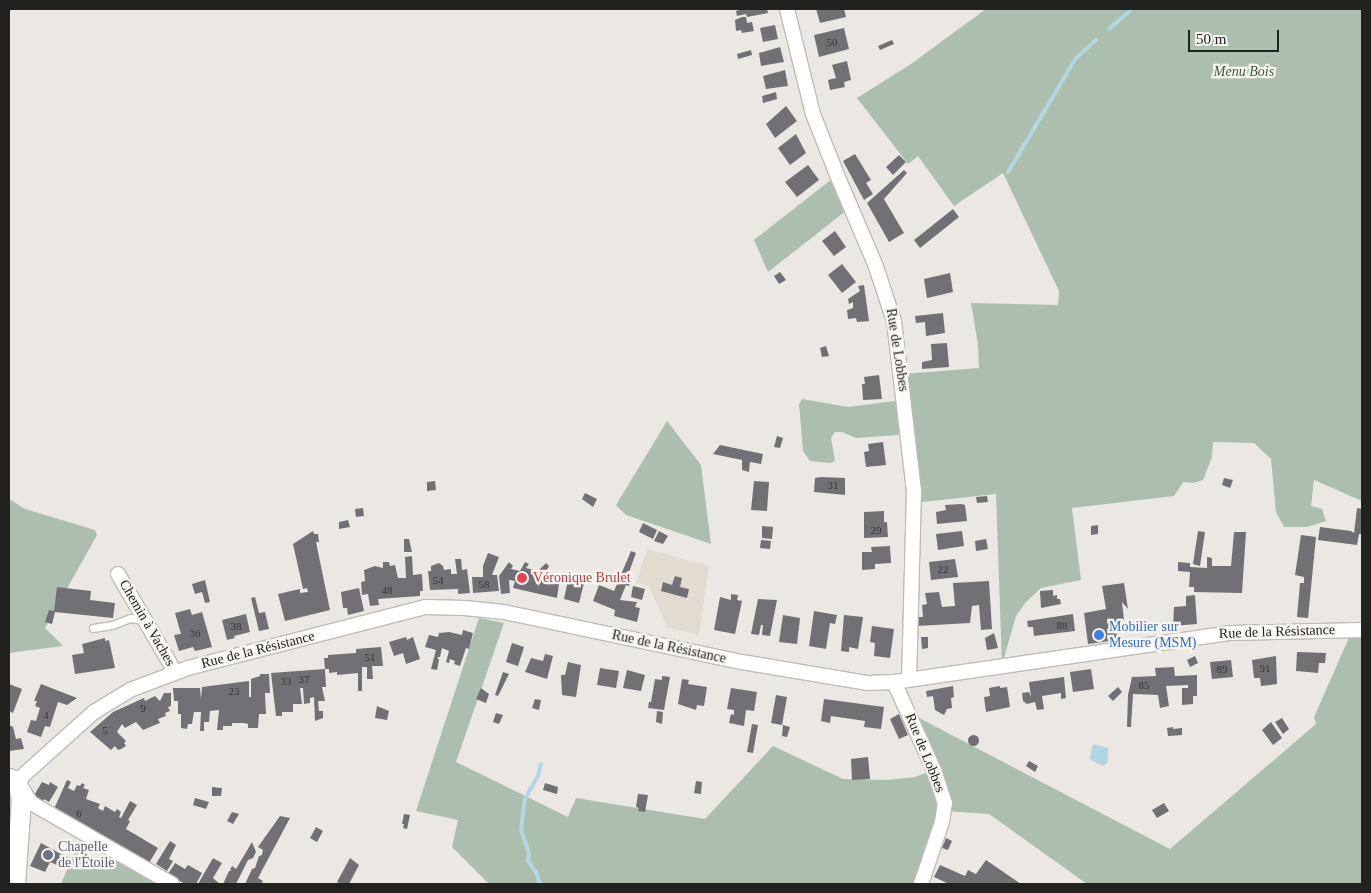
<!DOCTYPE html>
<html>
<head>
<meta charset="utf-8">
<style>
	body { margin:0 }
	#map { position:relative; width:1371px; height:893px; overflow:hidden; background:#ebe8e4; font-family:Georgia,serif }
	div>[style] { position:absolute }
	[style*='--x'] { left:calc(var(--x)*1px); top:calc(var(--y)*1px); width:calc(var(--w)*1px); rotate:calc(var(--a)*1deg) }
	.built>* { inset:0; background:#e2dbd0 }
	.green>* { inset:0; background:#acbfae }
	.water>* { inset:0; background:#b3d6e3 }
	.stream>* { height:4px; margin:-2px; padding:0 2px; transform-origin:2px; border-radius:2px; background:#b3d6e3 }
	.building>* { inset:0; background:#717175 }
	.round { border-radius:50% }
	.roads { filter:drop-shadow(1px 0 #bebbb7) drop-shadow(-1px 0 #bebbb7) drop-shadow(0 1px #bebbb7) drop-shadow(0 -1px #bebbb7) }
	.lane>* { height:7px; margin:-3.5px; padding:0 3.5px; transform-origin:3.5px; border-radius:3.5px; background:#fff }
	.street>* { height:14px; margin:-7px; padding:0 7px; transform-origin:7px; border-radius:7px; background:#fff }
	.secondary>* { height:19px; margin:-9.5px; padding:0 9.5px; transform-origin:9.5px; border-radius:9.5px; background:#fff }
	.dots>* { width:14px; height:14px; translate:-50% -50%; box-sizing:border-box; border:2px solid #f8f5f1; border-radius:50% }
	span { translate:-50% -50%; white-space:nowrap; text-align:center; line-height:1.15; -webkit-text-stroke:4.5px #f8f5f1; paint-order:stroke }
	.number-label { font-size:11px; color:#353534 }
	.number-label span { -webkit-text-stroke-width:0 }
	.park-label { font-size:14px; color:#345c3b; font-style:italic }
	.street-label { font-size:14px; color:#21211f }
	.health-label { font-size:14px; color:#be3a42 }
	.left { translate:0 -50%; text-align:left }
	.shop-label { font-size:14px; color:#366cbe }
	.worship-label { font-size:14px; color:#5b616d }
	.frame { position:absolute; inset:0; border:10px solid #21211f; pointer-events:none }
	.scale { position:absolute; left:1188px; top:30px; width:91px; height:22px; box-sizing:border-box; border:2px solid #21211f; border-top:0; padding-left:6px; font-size:15px; line-height:18px; white-space:nowrap; color:#21211f; -webkit-text-stroke:4px #f8f5f1; paint-order:stroke }
</style>
</head>
<body>
<div id="map">
	<div class="built">
		<i style="clip-path:polygon(647px 549px,709px 566px,699px 635px,667px 627px,649px 586px,636px 583px)"></i>
	</div>
	<div class="green">
		<i style="clip-path:polygon(986px 9px,1362px 9px,1362px 501px,1314px 480px,1311px 506px,1322px 509px,1326px 521px,1307px 527px,1284px 527px,1276px 512px,1271px 459px,1254px 443px,1213px 442px,1212px 457px,1203px 480px,1193px 483px,1183px 482px,1174px 496px,1072px 508px,1081px 580px,1041px 588px,1026px 602px,1016px 616px,1002px 665px,996px 494px,914px 503px,902px 374px,979px 368px,978px 345px,971px 303px,1058px 305px,1059px 291px,1003px 173px,954px 206px,918px 156px,908px 164px,857px 98px,911px 64px)"></i>
		<i style="clip-path:polygon(837px 175px,851px 207px,768px 272px,754px 240px)"></i>
		<i style="clip-path:polygon(802px 399px,848px 407px,894px 401px,899px 405px,900px 431px,898px 435px,856px 438px,842px 432px,835px 432px,831px 438px,835px 461px,830px 463px,810px 461px,803px 451px,799px 404px)"></i>
		<i style="clip-path:polygon(667px 421px,701px 465px,711px 544px,626px 515px,616px 505px)"></i>
		<i style="clip-path:polygon(9px 499px,25px 509px,95px 530px,97px 535px,45px 628px,63px 646px,9px 653px)"></i>
		<i style="clip-path:polygon(1361px 600px,1362px 884px,1087px 884px,989px 814px,944px 811px,921px 884px,489px 884px,452px 847px,458px 820px,416px 811px,479px 618px,504px 623px,456px 762px,568px 817px,576px 798px,705px 819px,773px 746px,843px 779px,887px 780px,915px 777px,934px 770px,912px 720px,919px 718px,1170px 849px,1316px 724px,1314px 717px,1348px 640px,1348px 629px,1361px 629px)"></i>
		<i style="clip-path:polygon(108px 847px,172px 884px,61px 884px,75px 851px,102px 866px)"></i>
	</div>
	<div class="water">
		<i style="clip-path:polygon(1093px 744px,1108px 748px,1108px 762px,1104px 766px,1092px 761px,1090px 758px)"></i>
	</div>
	<div class="stream">
		<i style="--x:1109;--y:29;--w:30;--a:-41"></i>
		<i style="--x:1008;--y:172;--w:133;--a:-59.2"></i>
		<i style="--x:1076;--y:58;--w:27;--a:-42"></i>
		<i style="--x:540;--y:884;--w:13;--a:-108"></i>
		<i style="--x:536;--y:872;--w:14;--a:-126"></i>
		<i style="--x:528;--y:861;--w:8;--a:-83"></i>
		<i style="--x:529;--y:853;--w:24;--a:-109"></i>
		<i style="--x:521;--y:830;--w:31;--a:-83"></i>
		<i style="--x:525;--y:799;--w:26;--a:-61"></i>
		<i style="--x:538;--y:776;--w:12;--a:-76"></i>
	</div>
	<div class="building">
		<i style="clip-path:polygon(744px 9px,767px 9px,768px 13px,747px 17px,746px 14px,737px 16px,736px 11px)"></i>
		<i style="clip-path:polygon(816px 9px,844px 9px,846px 17px,820px 23px)"></i>
		<i style="clip-path:polygon(742px 17px,746px 17px,747px 23px,752px 22px,754px 31px,742px 33px,741px 30px,736px 31px,735px 20px)"></i>
		<i style="clip-path:polygon(775px 25px,778px 39px,763px 42px,760px 28px)"></i>
		<i style="clip-path:polygon(844px 28px,849px 49px,819px 57px,814px 35px)"></i>
		<i style="clip-path:polygon(892px 40px,894px 44px,880px 50px,878px 46px)"></i>
		<i style="clip-path:polygon(780px 47px,784px 62px,761px 66px,759px 53px)"></i>
		<i style="clip-path:polygon(751px 50px,752px 55px,738px 59px,737px 54px)"></i>
		<i style="clip-path:polygon(847px 61px,851px 80px,844px 82px,845px 87px,830px 90px,828px 80px,836px 78px,832px 65px)"></i>
		<i style="clip-path:polygon(785px 70px,788px 86px,766px 89px,763px 76px)"></i>
		<i style="clip-path:polygon(776px 92px,777px 99px,763px 103px,762px 96px)"></i>
		<i style="clip-path:polygon(786px 106px,797px 121px,775px 138px,766px 124px)"></i>
		<i style="clip-path:polygon(796px 134px,806px 153px,790px 165px,778px 148px)"></i>
		<i style="clip-path:polygon(855px 154px,871px 180px,866px 183px,873px 194px,864px 200px,843px 161px)"></i>
		<i style="clip-path:polygon(899px 155px,906px 162px,893px 175px,886px 167px)"></i>
		<i style="clip-path:polygon(808px 165px,819px 180px,797px 197px,785px 182px)"></i>
		<i style="clip-path:polygon(904px 170px,907px 173px,884px 199px,904px 233px,889px 242px,867px 203px)"></i>
		<i style="clip-path:polygon(953px 209px,959px 217px,920px 248px,914px 240px)"></i>
		<i style="clip-path:polygon(835px 231px,846px 247px,834px 256px,822px 241px)"></i>
		<i style="clip-path:polygon(842px 264px,856px 282px,842px 293px,828px 275px)"></i>
		<i style="clip-path:polygon(780px 272px,786px 280px,779px 284px,774px 276px)"></i>
		<i style="clip-path:polygon(950px 273px,953px 292px,927px 298px,924px 279px)"></i>
		<i style="clip-path:polygon(864px 285px,869px 321px,857px 322px,856px 318px,848px 319px,847px 310px,853px 308px,853px 302px,849px 304px,848px 299px,860px 291px,858px 286px)"></i>
		<i style="clip-path:polygon(943px 313px,945px 333px,926px 336px,925px 322px,916px 323px,915px 316px)"></i>
		<i style="clip-path:polygon(947px 343px,949px 367px,922px 369px,922px 362px,932px 360px,931px 344px)"></i>
		<i style="clip-path:polygon(826px 346px,829px 356px,822px 357px,820px 348px)"></i>
		<i style="clip-path:polygon(879px 375px,882px 399px,863px 400px,862px 384px,865px 384px,864px 377px)"></i>
		<i style="clip-path:polygon(777px 436px,783px 438px,780px 448px,774px 447px)"></i>
		<i style="clip-path:polygon(883px 442px,886px 465px,866px 467px,864px 452px,869px 451px,868px 444px)"></i>
		<i style="clip-path:polygon(720px 445px,763px 454px,761px 464px,750px 462px,749px 472px,742px 470px,742px 460px,713px 454px)"></i>
		<i style="clip-path:polygon(821px 477px,845px 478px,845px 495px,814px 492px,815px 478px)"></i>
		<i style="clip-path:polygon(1224px 478px,1233px 480px,1230px 488px,1222px 485px)"></i>
		<i style="clip-path:polygon(435px 481px,436px 490px,427px 491px,427px 482px)"></i>
		<i style="clip-path:polygon(754px 481px,769px 482px,767px 511px,751px 510px)"></i>
		<i style="clip-path:polygon(585px 493px,597px 499px,593px 507px,582px 499px)"></i>
		<i style="clip-path:polygon(987px 496px,988px 502px,977px 503px,976px 497px)"></i>
		<i style="clip-path:polygon(961px 504px,965px 505px,967px 521px,937px 524px,936px 512px,946px 510px,945px 505px)"></i>
		<i style="clip-path:polygon(363px 508px,364px 516px,356px 517px,355px 509px)"></i>
		<i style="clip-path:polygon(1357px 508px,1362px 509px,1362px 534px,1359px 534px,1357px 545px,1318px 540px,1320px 527px,1351px 531px,1354px 533px)"></i>
		<i style="clip-path:polygon(884px 511px,884px 522px,887px 522px,888px 537px,864px 538px,864px 512px)"></i>
		<i style="clip-path:polygon(348px 520px,350px 527px,339px 529px,339px 522px)"></i>
		<i style="clip-path:polygon(643px 523px,657px 530px,653px 539px,639px 532px)"></i>
		<i style="clip-path:polygon(1098px 525px,1098px 534px,1091px 535px,1091px 526px)"></i>
		<i style="clip-path:polygon(762px 526px,773px 527px,772px 539px,762px 538px)"></i>
		<i style="clip-path:polygon(313px 531px,314px 534px,318px 534px,319px 542px,316px 542px,330px 610px,285px 621px,278px 594px,300px 589px,300px 593px,308px 592px,307px 588px,303px 589px,293px 544px)"></i>
		<i style="clip-path:polygon(659px 531px,668px 536px,663px 544px,654px 541px)"></i>
		<i style="clip-path:polygon(962px 531px,964px 546px,938px 550px,936px 534px)"></i>
		<i style="clip-path:polygon(1198px 531px,1205px 532px,1200px 566px,1193px 564px)"></i>
		<i style="clip-path:polygon(1234px 532px,1246px 532px,1242px 593px,1194px 592px,1194px 587px,1189px 587px,1190px 572px,1178px 571px,1178px 562px,1190px 563px,1190px 567px,1207px 568px,1207px 557px,1212px 558px,1212px 566px,1231px 566px)"></i>
		<i style="clip-path:polygon(1301px 535px,1316px 537px,1308px 618px,1297px 617px,1300px 583px,1304px 583px,1304px 577px,1295px 575px)"></i>
		<i style="clip-path:polygon(404px 539px,409px 539px,412px 552px,404px 552px)"></i>
		<i style="clip-path:polygon(986px 539px,988px 549px,976px 551px,975px 541px)"></i>
		<i style="clip-path:polygon(761px 540px,771px 541px,770px 549px,760px 548px)"></i>
		<i style="clip-path:polygon(890px 546px,891px 563px,875px 564px,875px 569px,862px 570px,862px 552px,872px 552px,871px 547px)"></i>
		<i style="clip-path:polygon(631px 551px,636px 553px,628px 575px,632px 577px,629px 586px,626px 585px,620px 600px,637px 602px,635px 607px,640px 608px,637px 622px,614px 616px,615px 610px,593px 601px,599px 585px,614px 591px)"></i>
		<i style="clip-path:polygon(488px 553px,499px 557px,492px 575px,497px 575px,499px 591px,473px 593px,472px 577px,483px 577px,483px 566px)"></i>
		<i style="clip-path:polygon(412px 556px,413px 575px,422px 574px,423px 591px,420px 591px,420px 596px,378px 599px,379px 605px,370px 606px,368px 594px,362px 595px,361px 582px,365px 581px,364px 570px,375px 566px,383px 568px,383px 562px,389px 562px,390px 566px,395px 565px,398px 578px,406px 578px,405px 557px)"></i>
		<i style="clip-path:polygon(455px 559px,461px 559px,462px 570px,467px 569px,470px 593px,458px 594px,458px 589px,430px 590px,428px 571px,431px 571px,431px 566px,439px 563px,443px 566px,444px 570px,451px 569px,451px 574px,457px 574px)"></i>
		<i style="clip-path:polygon(955px 559px,958px 577px,931px 580px,929px 562px)"></i>
		<i style="clip-path:polygon(509px 562px,513px 566px,511px 569px,520px 571px,525px 562px,529px 564px,526px 568px,538px 571px,546px 563px,549px 566px,545px 573px,560px 577px,557px 598px,513px 588px,515px 581px,509px 580px,510px 593px,501px 594px,499px 576px)"></i>
		<i style="clip-path:polygon(569px 575px,585px 579px,579px 603px,564px 599px)"></i>
		<i style="clip-path:polygon(675px 576px,682px 578px,680px 587px,689px 589px,687px 598px,661px 591px,663px 582px,672px 585px)"></i>
		<i style="clip-path:polygon(205px 580px,210px 602px,205px 603px,202px 592px,195px 594px,192px 584px)"></i>
		<i style="clip-path:polygon(989px 581px,992px 629px,981px 630px,979px 605px,972px 606px,970px 623px,917px 626px,917px 617px,923px 617px,922px 605px,927px 604px,925px 593px,939px 592px,942px 607px,955px 606px,953px 583px)"></i>
		<i style="clip-path:polygon(1124px 583px,1128px 609px,1122px 602px,1124px 620px,1116px 621px,1117px 640px,1088px 644px,1084px 613px,1106px 609px,1102px 586px)"></i>
		<i style="clip-path:polygon(633px 586px,645px 589px,642px 600px,631px 597px)"></i>
		<i style="clip-path:polygon(57px 587px,91px 591px,90px 600px,115px 603px,113px 618px,55px 612px,52px 624px,45px 622px,49px 610px,54px 611px)"></i>
		<i style="clip-path:polygon(359px 588px,364px 611px,348px 615px,347px 608px,343px 608px,341px 592px)"></i>
		<i style="clip-path:polygon(1053px 590px,1053px 596px,1057px 595px,1057px 599px,1060px 599px,1061px 604px,1041px 608px,1040px 591px)"></i>
		<i style="clip-path:polygon(731px 594px,738px 595px,737px 600px,742px 601px,735px 634px,714px 630px,720px 597px,731px 600px)"></i>
		<i style="clip-path:polygon(1195px 595px,1197px 624px,1173px 626px,1174px 607px,1186px 606px,1186px 596px)"></i>
		<i style="clip-path:polygon(255px 597px,259px 613px,265px 612px,269px 629px,259px 631px,251px 598px)"></i>
		<i style="clip-path:polygon(758px 599px,777px 600px,770px 636px,762px 635px,763px 625px,761px 625px,759px 635px,751px 634px)"></i>
		<i style="clip-path:polygon(190px 609px,192px 615px,202px 612px,212px 647px,195px 651px,193px 647px,179px 651px,174px 635px,181px 634px,175px 613px)"></i>
		<i style="clip-path:polygon(814px 611px,837px 615px,835px 624px,830px 623px,826px 649px,809px 646px)"></i>
		<i style="clip-path:polygon(246px 614px,250px 632px,234px 636px,235px 638px,227px 640px,222px 620px)"></i>
		<i style="clip-path:polygon(1073px 614px,1075px 631px,1034px 636px,1033px 627px,1028px 627px,1027px 621px)"></i>
		<i style="clip-path:polygon(783px 615px,800px 618px,797px 644px,779px 642px)"></i>
		<i style="clip-path:polygon(844px 615px,863px 617px,858px 649px,849px 647px,849px 652px,841px 651px)"></i>
		<i style="clip-path:polygon(872px 626px,894px 629px,890px 658px,874px 656px,875px 643px,870px 642px)"></i>
		<i style="clip-path:polygon(463px 630px,473px 633px,469px 649px,466px 648px,460px 666px,454px 664px,455px 661px,450px 659px,449px 663px,446px 662px,449px 651px,442px 648px,440px 657px,437px 657px,439px 660px,437px 670px,431px 669px,436px 650px,425px 647px,429px 635px,438px 637px,439px 633px,449px 632px,462px 635px)"></i>
		<i style="clip-path:polygon(994px 633px,998px 648px,987px 650px,985px 638px)"></i>
		<i style="clip-path:polygon(406px 637px,407px 640px,413px 637px,420px 659px,406px 664px,403px 653px,394px 656px,389px 642px)"></i>
		<i style="clip-path:polygon(921px 637px,928px 637px,928px 648px,922px 649px)"></i>
		<i style="clip-path:polygon(105px 638px,105px 641px,109px 640px,115px 668px,75px 674px,72px 655px,84px 653px,82px 644px)"></i>
		<i style="clip-path:polygon(512px 643px,524px 647px,518px 666px,506px 662px)"></i>
		<i style="clip-path:polygon(381px 647px,383px 666px,372px 666px,373px 679px,367px 679px,367px 667px,362px 667px,362px 691px,358px 691px,358px 673px,337px 675px,337px 672px,329px 673px,329px 669px,325px 669px,324px 658px,328px 658px,328px 655px,356px 653px,356px 649px)"></i>
		<i style="clip-path:polygon(1297px 652px,1326px 653px,1325px 663px,1319px 663px,1318px 673px,1296px 671px)"></i>
		<i style="clip-path:polygon(545px 654px,553px 656px,547px 679px,525px 672px,531px 658px,543px 661px)"></i>
		<i style="clip-path:polygon(1195px 656px,1198px 663px,1190px 667px,1187px 660px)"></i>
		<i style="clip-path:polygon(1276px 656px,1277px 684px,1261px 686px,1260px 678px,1254px 678px,1252px 660px)"></i>
		<i style="clip-path:polygon(1231px 660px,1233px 677px,1212px 679px,1210px 662px)"></i>
		<i style="clip-path:polygon(568px 662px,581px 665px,576px 697px,562px 695px,561px 675px,565px 675px)"></i>
		<i style="clip-path:polygon(1174px 667px,1175px 676px,1197px 675px,1197px 696px,1193px 696px,1193px 704px,1182px 705px,1182px 688px,1188px 688px,1188px 685px,1166px 686px,1169px 706px,1160px 708px,1158px 695px,1133px 694px,1131px 727px,1127px 727px,1128px 695px,1132px 677px,1156px 676px,1155px 668px)"></i>
		<i style="clip-path:polygon(600px 668px,619px 671px,616px 688px,597px 685px)"></i>
		<i style="clip-path:polygon(325px 669px,326px 687px,322px 687px,325px 701px,318px 701px,319px 711px,323px 711px,323px 718px,315px 721px,314px 697px,310px 698px,310px 703px,304px 704px,303px 688px,300px 688px,302px 704px,293px 704px,293px 712px,282px 712px,282px 716px,276px 716px,271px 673px)"></i>
		<i style="clip-path:polygon(1091px 669px,1094px 689px,1073px 692px,1070px 672px)"></i>
		<i style="clip-path:polygon(627px 670px,645px 675px,641px 691px,623px 688px)"></i>
		<i style="clip-path:polygon(503px 672px,509px 674px,498px 696px,495px 695px)"></i>
		<i style="clip-path:polygon(260px 674px,269px 674px,270px 693px,265px 693px,266px 714px,259px 714px,258px 728px,248px 728px,248px 724px,244px 723px,232px 723px,232px 726px,223px 726px,223px 730px,217px 730px,219px 710px,210px 711px,209px 722px,204px 722px,204px 731px,200px 731px,201px 712px,194px 712px,192px 724px,188px 724px,187px 729px,181px 728px,181px 714px,178px 714px,178px 701px,174px 701px,173px 688px,200px 688px,201px 699px,202px 687px,249px 681px,249px 697px,251px 697px,251px 679px,260px 676px)"></i>
		<i style="clip-path:polygon(662px 676px,670px 677px,664px 710px,648px 708px,649px 702px,651px 702px,655px 679px,662px 680px)"></i>
		<i style="clip-path:polygon(1064px 677px,1066px 698px,1061px 699px,1061px 693px,1042px 696px,1044px 709px,1037px 710px,1035px 702px,1027px 704px,1023px 701px,1022px 693px,1029px 692px,1031px 697px,1029px 682px)"></i>
		<i style="clip-path:polygon(682px 679px,689px 680px,688px 684px,707px 687px,704px 706px,697px 705px,696px 710px,678px 704px)"></i>
		<i style="clip-path:polygon(9px 684px,22px 689px,13px 713px,9px 711px)"></i>
		<i style="clip-path:polygon(41px 684px,77px 698px,67px 705px,58px 702px,50px 727px,45px 726px,41px 737px,27px 732px,31px 720px,36px 721px,40px 708px,35px 706px,37px 701px,34px 701px)"></i>
		<i style="clip-path:polygon(953px 686px,954px 697px,951px 698px,952px 708px,947px 709px,944px 715px,935px 710px,933px 696px,927px 697px,926px 691px)"></i>
		<i style="clip-path:polygon(1000px 686px,1000px 688px,1007px 687px,1010px 707px,986px 712px,984px 697px,990px 696px,989px 688px)"></i>
		<i style="clip-path:polygon(1118px 687px,1122px 692px,1113px 701px,1108px 696px)"></i>
		<i style="clip-path:polygon(481px 688px,489px 694px,486px 703px,476px 699px)"></i>
		<i style="clip-path:polygon(731px 688px,757px 692px,754px 711px,746px 710px,744px 726px,729px 723px,731px 714px,734px 715px,734px 710px,727px 709px)"></i>
		<i style="clip-path:polygon(164px 693px,171px 693px,171px 706px,168px 707px,170px 711px,165px 713px,166px 716px,158px 719px,160px 723px,143px 730px,136px 722px,125px 728px,122px 724px,117px 732px,113px 728px,126px 741px,124px 743px,126px 746px,121px 749px,118px 750px,115px 746px,111px 750px,90px 732px,113px 712px,144px 698px,145px 701px,155px 696px,160px 701px)"></i>
		<i style="clip-path:polygon(776px 695px,787px 697px,782px 725px,771px 723px)"></i>
		<i style="clip-path:polygon(535px 699px,541px 700px,539px 710px,532px 708px)"></i>
		<i style="clip-path:polygon(824px 699px,884px 707px,881px 729px,864px 727px,865px 721px,831px 716px,830px 723px,821px 721px)"></i>
		<i style="clip-path:polygon(377px 706px,389px 711px,387px 720px,375px 718px)"></i>
		<i style="clip-path:polygon(657px 711px,663px 712px,662px 724px,656px 722px)"></i>
		<i style="clip-path:polygon(496px 713px,503px 715px,499px 724px,493px 722px)"></i>
		<i style="clip-path:polygon(899px 714px,908px 735px,899px 739px,890px 719px)"></i>
		<i style="clip-path:polygon(1282px 718px,1289px 729px,1283px 734px,1275px 722px)"></i>
		<i style="clip-path:polygon(1271px 722px,1282px 738px,1273px 745px,1262px 730px)"></i>
		<i style="clip-path:polygon(752px 724px,758px 725px,753px 753px,747px 752px)"></i>
		<i style="clip-path:polygon(9px 725px,13px 727px,16px 739px,21px 738px,24px 749px,9px 751px)"></i>
		<i style="clip-path:polygon(783px 725px,790px 727px,787px 737px,782px 736px)"></i>
		<i style="clip-path:polygon(1173px 727px,1173px 729px,1182px 728px,1182px 735px,1168px 736px,1167px 728px)"></i>
		<i class="round" style="left:967.5px;top:734.5px;width:11px;height:11px"></i>
		<i style="clip-path:polygon(868px 757px,870px 779px,852px 780px,851px 759px)"></i>
		<i style="clip-path:polygon(1029px 761px,1038px 766px,1035px 772px,1026px 766px)"></i>
		<i style="clip-path:polygon(67px 780px,71px 782px,68px 788px,74px 791px,77px 785px,80px 786px,82px 783px,85px 785px,83px 788px,89px 790px,86px 799px,100px 804px,98px 808px,103px 811px,105px 806px,115px 812px,117px 809px,121px 812px,119px 817px,121px 818px,130px 801px,137px 805px,128px 820px,130px 821px,126px 829px,158px 848px,149px 863px,54px 809px)"></i>
		<i style="clip-path:polygon(696px 781px,702px 782px,701px 794px,694px 793px)"></i>
		<i style="clip-path:polygon(42px 782px,49px 785px,50px 782px,58px 787px,49px 802px,44px 799px,42px 803px,33px 797px)"></i>
		<i style="clip-path:polygon(545px 783px,558px 787px,557px 794px,543px 790px)"></i>
		<i style="clip-path:polygon(212px 787px,222px 788px,221px 796px,212px 796px)"></i>
		<i style="clip-path:polygon(638px 794px,648px 795px,645px 812px,638px 811px,639px 808px,636px 807px)"></i>
		<i style="clip-path:polygon(195px 798px,209px 802px,206px 809px,193px 805px)"></i>
		<i style="clip-path:polygon(1164px 803px,1169px 811px,1157px 818px,1152px 810px)"></i>
		<i style="clip-path:polygon(232px 812px,239px 814px,233px 824px,227px 821px)"></i>
		<i style="clip-path:polygon(404px 814px,410px 815px,407px 829px,403px 828px,404px 824px,402px 824px)"></i>
		<i style="clip-path:polygon(280px 816px,290px 818px,258px 878px,263px 881px,261px 884px,245px 884px,252px 869px,255px 868px,259px 856px,262px 855px,263px 850px,258px 847px)"></i>
		<i style="clip-path:polygon(316px 827px,323px 831px,317px 842px,310px 838px)"></i>
		<i style="clip-path:polygon(946px 838px,952px 841px,948px 850px,942px 848px)"></i>
		<i style="clip-path:polygon(170px 841px,176px 845px,169px 859px,173px 861px,167px 871px,156px 864px)"></i>
		<i style="clip-path:polygon(252px 842px,256px 852px,253px 858px,248px 860px,236px 884px,223px 884px,229px 871px,232px 871px,230px 870px,232px 866px,236px 869px)"></i>
		<i style="clip-path:polygon(41px 843px,68px 858px,64px 868px,50px 862px,45px 872px,30px 866px)"></i>
		<i style="clip-path:polygon(213px 858px,222px 863px,213px 878px,220px 884px,198px 884px)"></i>
		<i style="clip-path:polygon(350px 858px,359px 865px,349px 884px,341px 884px,337px 882px)"></i>
		<i style="clip-path:polygon(986px 860px,1021px 884px,949px 884px,934px 877px,940px 865px,965px 876px,968px 870px,976px 874px)"></i>
		<i style="clip-path:polygon(175px 863px,185px 869px,188px 865px,202px 873px,196px 884px,185px 884px,168px 874px)"></i>
	</div>
	<div class="roads">
		<div class="lane">
			<i style="--x:93;--y:628;--w:19;--a:-9"></i>
			<i style="--x:112;--y:625;--w:19;--a:-21"></i>
			<i style="--x:130;--y:618;--w:13;--a:9"></i>
		</div>
		<div class="street">
			<i style="--x:787;--y:9;--w:108;--a:76.1"></i>
			<i style="--x:813;--y:114;--w:66;--a:68.5"></i>
			<i style="--x:837;--y:175;--w:97;--a:66.9"></i>
			<i style="--x:875;--y:264;--w:60;--a:71.6"></i>
			<i style="--x:894;--y:321;--w:170;--a:83.3"></i>
			<i style="--x:914;--y:490;--w:188;--a:91.5"></i>
			<i style="--x:118;--y:574;--w:113;--a:59.8"></i>
			<i style="--x:894;--y:682;--w:97;--a:65.6"></i>
			<i style="--x:934;--y:770;--w:35;--a:72"></i>
			<i style="--x:945;--y:803;--w:19;--a:99"></i>
			<i style="--x:942;--y:822;--w:65;--a:108.7"></i>
			<i style="--x:172;--y:884;--w:163;--a:-150.1"></i>
			<i style="--x:31;--y:803;--w:26;--a:-122"></i>
			<i style="--x:17;--y:781;--w:103;--a:-41.9"></i>
			<i style="--x:94;--y:712;--w:42;--a:-31.4"></i>
			<i style="--x:130;--y:690;--w:62;--a:-20.8"></i>
			<i style="--x:188;--y:668;--w:245;--a:-14.4"></i>
			<i style="--x:425;--y:607;--w:40;--a:1.4"></i>
			<i style="--x:465;--y:608;--w:39;--a:6"></i>
			<i style="--x:504;--y:612;--w:243;--a:11.9"></i>
			<i style="--x:742;--y:662;--w:128;--a:9.5"></i>
			<i style="--x:868;--y:683;--w:26;--a:-2"></i>
			<i style="--x:894;--y:682;--w:339;--a:-8.3"></i>
			<i style="--x:1229;--y:633;--w:133;--a:-1.3"></i>
		</div>
		<div class="secondary">
			<i style="--x:9;--y:778;--w:9;--a:21"></i>
			<i style="--x:17;--y:781;--w:19;--a:78"></i>
			<i style="--x:21;--y:800;--w:84;--a:94.1"></i>
		</div>
	</div>
	<div class="dots">
		<i style="left:522px;top:578px;background:#e0444e"></i>
		<i style="left:1099px;top:635px;background:#3f7fe0"></i>
		<i style="left:48px;top:855px;background:#6b7280"></i>
	</div>
	<div class="number-label">
		<span style="left:832px;top:42px">50</span>
		<span style="left:833px;top:485px">31</span>
		<span style="left:876px;top:530px">29</span>
		<span style="left:943px;top:569px">22</span>
		<span style="left:438px;top:580px">54</span>
		<span style="left:484px;top:584px">58</span>
		<span style="left:387px;top:590px">48</span>
		<span style="left:1062px;top:625px">88</span>
		<span style="left:236px;top:626px">38</span>
		<span style="left:195px;top:633px">36</span>
		<span style="left:370px;top:657px">51</span>
		<span style="left:1265px;top:668px">91</span>
		<span style="left:1222px;top:669px">89</span>
		<span style="left:304px;top:679px">37</span>
		<span style="left:286px;top:681px">33</span>
		<span style="left:1144px;top:685px">85</span>
		<span style="left:234px;top:691px">23</span>
		<span style="left:143px;top:708px">9</span>
		<span style="left:46px;top:715px">4</span>
		<span style="left:105px;top:730px">5</span>
		<span style="left:79px;top:813px">6</span>
	</div>
	<div class="park-label">
		<span style="left:1244px;top:72px">Menu Bois</span>
	</div>
	<div class="street-label">
		<span style="left:897px;top:350px;rotate:81deg">Rue de Lobbes</span>
		<span style="left:147px;top:623px;rotate:60deg">Chemin à Vaches</span>
		<span style="left:1277px;top:632px;rotate:-2deg">Rue de la Résistance</span>
		<span style="left:669px;top:647px;rotate:12deg">Rue de la Résistance</span>
		<span style="left:258px;top:650px;rotate:-14deg">Rue de la Résistance</span>
		<span style="left:925px;top:753px;rotate:68deg">Rue de Lobbes</span>
	</div>
	<div class="health-label">
		<span class="left" style="left:533px;top:578px">Véronique Brulet</span>
	</div>
	<div class="shop-label">
		<span class="left" style="left:1109px;top:635px">Mobilier sur<br>Mesure (MSM)</span>
	</div>
	<div class="worship-label">
		<span class="left" style="left:58px;top:855px">Chapelle<br>de l'Étoile</span>
	</div>
	<div class="frame"></div>
	<div class="scale">50 m</div>
</div>
</body>
</html>
